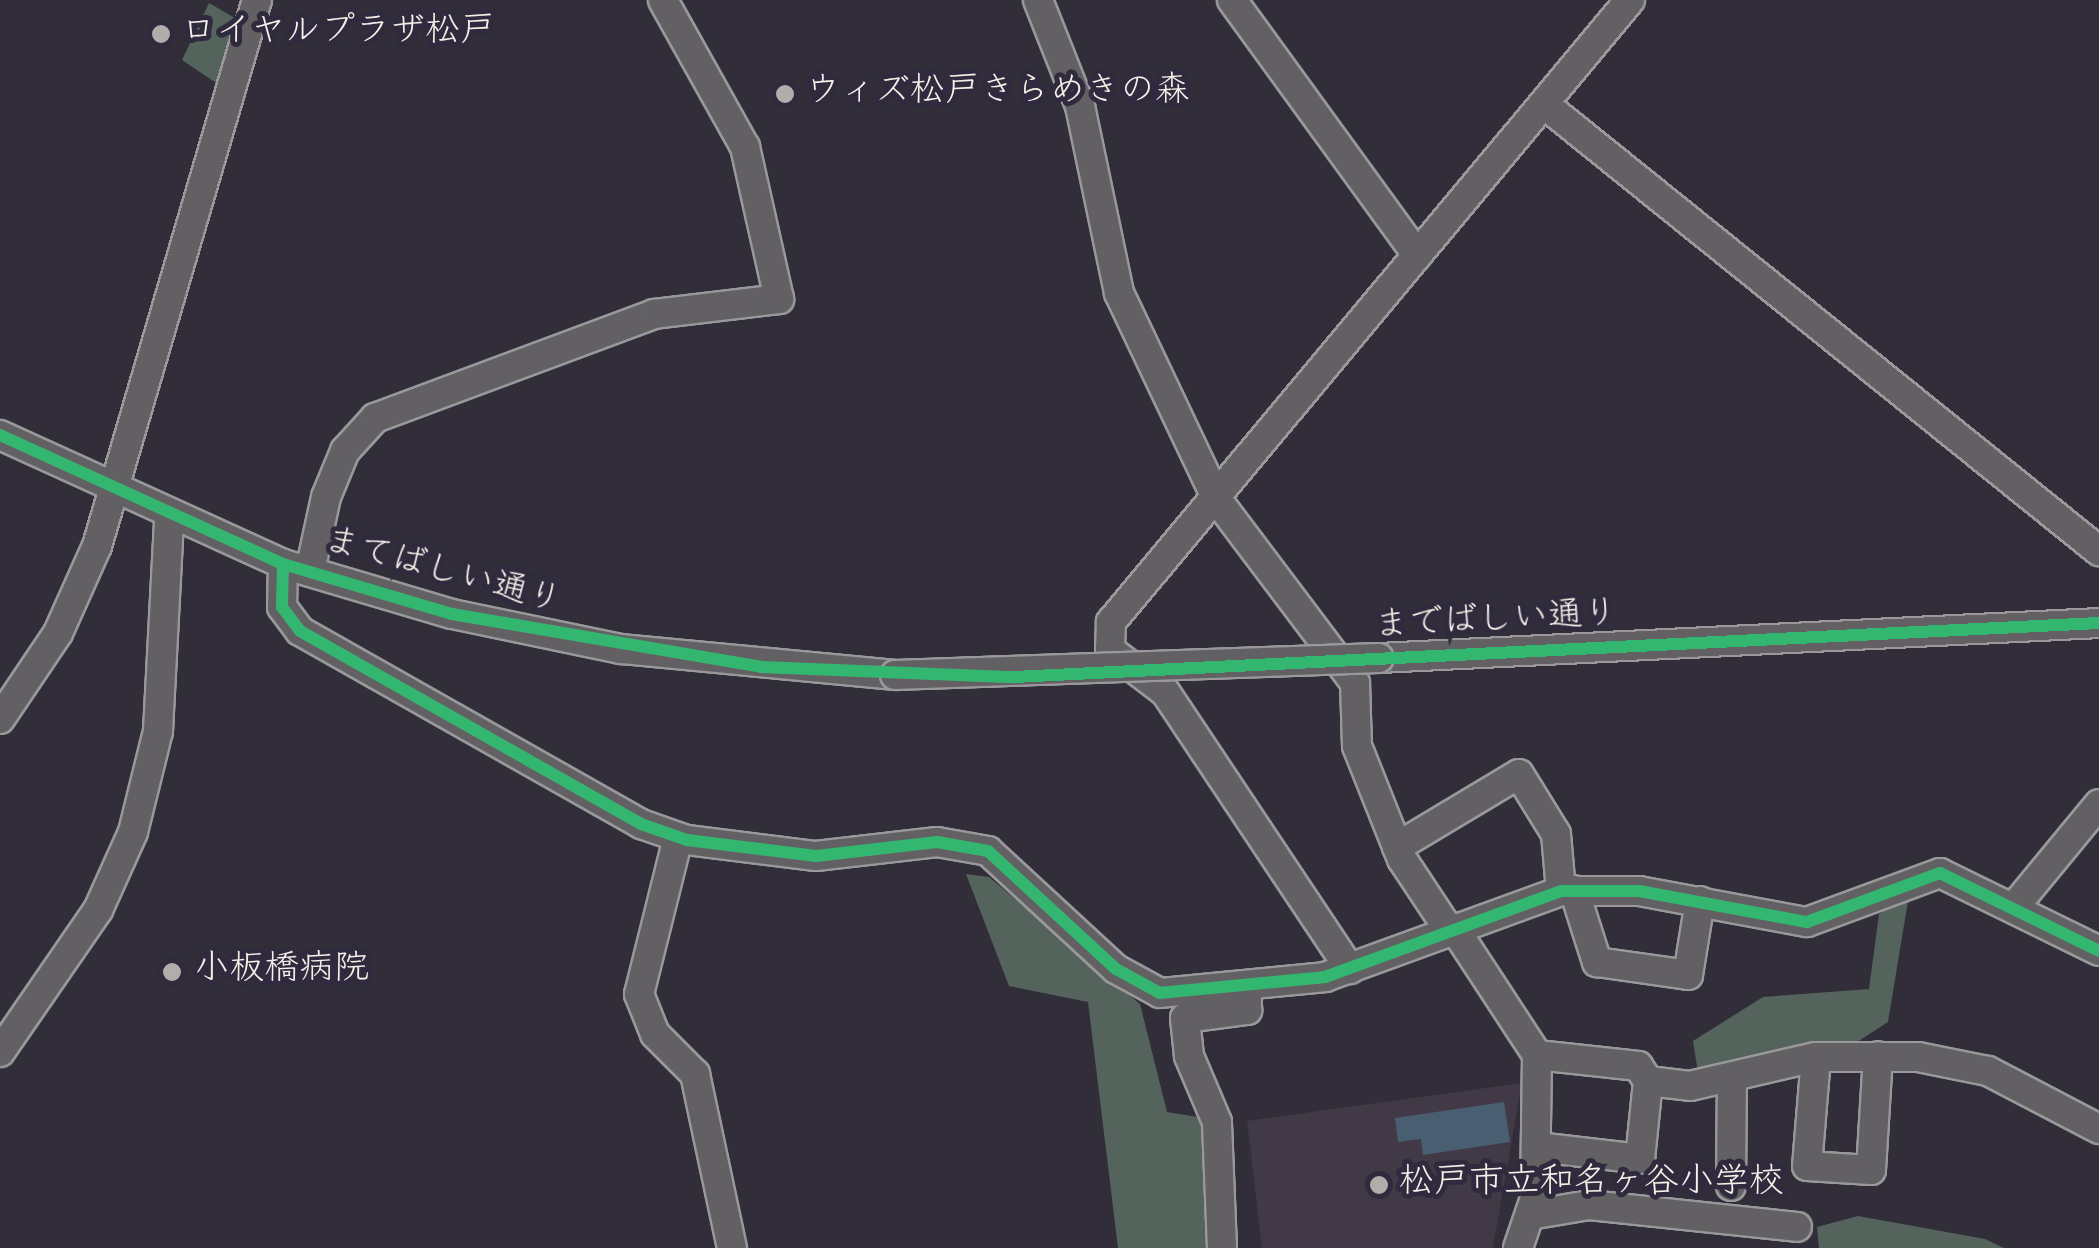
<!DOCTYPE html>
<html>
<head>
<meta charset="utf-8">
<style>
	body { margin:0 }
	#map { position:relative; width:2099px; height:1248px; overflow:hidden; background:#312e39; font-family:"Gochi Hand","Klee One",sans-serif }
	div>[style] { position:absolute }
	[style*='--x'] { left:calc(var(--x)*1px); top:calc(var(--y)*1px); width:calc(var(--w)*1px); rotate:calc(var(--a)*1deg) }
	.built>* { inset:0; background:#413946 }
	.green>* { inset:0; background:#54635c }
	.water>* { inset:0; background:#4a5e72 }
	.roads { filter:drop-shadow(2px 0 #9a989b) drop-shadow(-2px 0 #9a989b) drop-shadow(0 2px #9a989b) drop-shadow(0 -2px #9a989b) }
	.minor>* { height:28px; margin:-14px; padding:0 14px; transform-origin:14px; border-radius:14px; background:#626063 }
	.bridges { filter:drop-shadow(2px 0 #9a989b) drop-shadow(-2px 0 #9a989b) drop-shadow(0 2px #9a989b) drop-shadow(0 -2px #9a989b) }
	.minor-bridge>* { height:28px; margin:-14px; padding:0 14px; transform-origin:14px; border-radius:14px; background:#626063 }
	.cycleway>* { height:12px; margin:-6px; padding:0 6px; transform-origin:6px; border-radius:6px; background:#33b770 }
	.dots>* { width:28px; height:28px; translate:-50% -50%; box-sizing:border-box; border:5px solid #2f2a3d; border-radius:50% }
	span { translate:-50% -50%; white-space:nowrap; text-align:center; line-height:1.15; -webkit-text-stroke:10px #2f2a3d; paint-order:stroke }
	.poi-label { font-size:35px; color:#f4f1e8 }
	.left { translate:0 -50%; text-align:left }
	.street-label { font-size:35px; color:#f4f1e8 }
</style>
</head>
<body>
<div id="map">
	<div class="built">
		<i style="clip-path:polygon(1522px 1083px,1493px 1248px,1262px 1248px,1247px 1121px)"></i>
	</div>
	<div class="green">
		<i style="clip-path:polygon(209px 3px,240px 21px,219px 85px,182px 60px)"></i>
		<i style="clip-path:polygon(966px 874px,989px 877px,1140px 1004px,1167px 1112px,1210px 1119px,1213px 1248px,1118px 1248px,1088px 1002px,1009px 986px)"></i>
		<i style="clip-path:polygon(1909px 895px,1888px 1022px,1854px 1044px,1698px 1073px,1693px 1041px,1763px 997px,1869px 989px,1879px 914px)"></i>
		<i style="clip-path:polygon(1858px 1216px,1985px 1239px,2004px 1248px,1819px 1248px,1817px 1227px)"></i>
	</div>
	<div class="water">
		<i style="clip-path:polygon(1504px 1102px,1510px 1142px,1423px 1155px,1421px 1139px,1398px 1142px,1395px 1118px)"></i>
	</div>
	<div class="roads">
		<div class="minor">
			<i style="--x:1038;--y:0;--w:114;--a:68.4"></i>
			<i style="--x:1080;--y:106;--w:191;--a:78.2"></i>
			<i style="--x:1119;--y:293;--w:224;--a:64.6"></i>
			<i style="--x:1232;--y:0;--w:315;--a:54"></i>
			<i style="--x:1544;--y:104;--w:713;--a:38.85"></i>
			<i style="--x:0;--y:435;--w:311;--a:24.5"></i>
			<i style="--x:283;--y:564;--w:176;--a:16.5"></i>
			<i style="--x:452;--y:614;--w:173;--a:11.7"></i>
			<i style="--x:621;--y:649;--w:275;--a:5.4"></i>
			<i style="--x:1218;--y:501;--w:228;--a:53"></i>
			<i style="--x:1355;--y:683;--w:63;--a:88.2"></i>
			<i style="--x:1357;--y:746;--w:122;--a:68.3"></i>
			<i style="--x:1402;--y:859;--w:85;--a:56.5"></i>
			<i style="--x:283;--y:564;--w:43;--a:91.3"></i>
			<i style="--x:282;--y:607;--w:30;--a:53"></i>
			<i style="--x:300;--y:631;--w:392;--a:29.5"></i>
			<i style="--x:641;--y:824;--w:49;--a:19.2"></i>
			<i style="--x:687;--y:840;--w:130;--a:7.1"></i>
			<i style="--x:816;--y:856;--w:122;--a:-6.6"></i>
			<i style="--x:937;--y:842;--w:52;--a:10"></i>
			<i style="--x:988;--y:851;--w:174;--a:42.7"></i>
			<i style="--x:1116;--y:969;--w:50;--a:28.6"></i>
			<i style="--x:1160;--y:993;--w:166;--a:-5.5"></i>
			<i style="--x:1325;--y:977;--w:251;--a:-20"></i>
			<i style="--x:1561;--y:891;--w:78;--a:0"></i>
			<i style="--x:1639;--y:891;--w:171;--a:10.5"></i>
			<i style="--x:1807;--y:922;--w:142;--a:-20.2"></i>
			<i style="--x:1940;--y:873;--w:177;--a:26.1"></i>
			<i style="--x:310;--y:571;--w:76;--a:-77.8"></i>
			<i style="--x:326;--y:497;--w:50;--a:-67.6"></i>
			<i style="--x:345;--y:451;--w:45;--a:-47.7"></i>
			<i style="--x:375;--y:418;--w:298;--a:-20.4"></i>
			<i style="--x:654;--y:314;--w:126;--a:-6.8"></i>
			<i style="--x:779;--y:299;--w:156;--a:-102.6"></i>
			<i style="--x:745;--y:147;--w:168;--a:-119.2"></i>
			<i style="--x:1379;--y:658;--w:721;--a:-2.78"></i>
			<i style="--x:0;--y:719;--w:104;--a:-56"></i>
			<i style="--x:58;--y:633;--w:95;--a:-65.9"></i>
			<i style="--x:97;--y:546;--w:569;--a:-73.67"></i>
			<i style="--x:678;--y:838;--w:161;--a:104"></i>
			<i style="--x:639;--y:994;--w:43;--a:68.2"></i>
			<i style="--x:655;--y:1034;--w:57;--a:45"></i>
			<i style="--x:695;--y:1074;--w:178;--a:78"></i>
			<i style="--x:1397;--y:847;--w:142;--a:-30.9"></i>
			<i style="--x:1519;--y:774;--w:70;--a:58.3"></i>
			<i style="--x:1556;--y:834;--w:57;--a:85"></i>
			<i style="--x:1574;--y:890;--w:76;--a:72.3"></i>
			<i style="--x:1597;--y:962;--w:92;--a:8.1"></i>
			<i style="--x:1688;--y:975;--w:75;--a:-80.8"></i>
			<i style="--x:2015;--y:906;--w:132;--a:-50.5"></i>
			<i style="--x:1454;--y:928;--w:152;--a:56.8"></i>
			<i style="--x:1537;--y:1055;--w:143;--a:90.8"></i>
			<i style="--x:1535;--y:1198;--w:53;--a:108.8"></i>
			<i style="--x:1350;--y:969;--w:333;--a:-123.7"></i>
			<i style="--x:1165;--y:692;--w:69;--a:-142.6"></i>
			<i style="--x:1110;--y:650;--w:28;--a:-88"></i>
			<i style="--x:1111;--y:622;--w:810;--a:-50.16"></i>
			<i style="--x:0;--y:1052;--w:173;--a:-55.4"></i>
			<i style="--x:98;--y:910;--w:85;--a:-65.8"></i>
			<i style="--x:133;--y:832;--w:104;--a:-76.1"></i>
			<i style="--x:158;--y:731;--w:213;--a:-87"></i>
			<i style="--x:1537;--y:1055;--w:102;--a:6.2"></i>
			<i style="--x:1638;--y:1066;--w:18;--a:56"></i>
			<i style="--x:1648;--y:1081;--w:42;--a:6.8"></i>
			<i style="--x:1690;--y:1086;--w:129;--a:-13"></i>
			<i style="--x:1816;--y:1057;--w:102;--a:0"></i>
			<i style="--x:1918;--y:1057;--w:71;--a:11.3"></i>
			<i style="--x:1988;--y:1071;--w:125;--a:27.6"></i>
			<i style="--x:1816;--y:1057;--w:109;--a:94.7"></i>
			<i style="--x:1807;--y:1166;--w:64;--a:3.6"></i>
			<i style="--x:1871;--y:1170;--w:114;--a:-86.5"></i>
			<i style="--x:1537;--y:1147;--w:104;--a:6.6"></i>
			<i style="--x:1640;--y:1159;--w:78;--a:-84.1"></i>
			<i style="--x:1731;--y:1186;--w:106;--a:-89.5"></i>
			<i style="--x:1530;--y:1215;--w:60;--a:-9.6"></i>
			<i style="--x:1589;--y:1205;--w:209;--a:6"></i>
			<i style="--x:1222;--y:1248;--w:126;--a:-92.3"></i>
			<i style="--x:1217;--y:1122;--w:72;--a:-113"></i>
			<i style="--x:1189;--y:1056;--w:38;--a:-96"></i>
			<i style="--x:1185;--y:1018;--w:63;--a:-7.4"></i>
			<i style="--x:1247;--y:1010;--w:20;--a:-90"></i>
		</div>
	</div>
	<div class="bridges">
		<div class="minor-bridge">
			<i style="--x:895;--y:675;--w:484;--a:-2"></i>
		</div>
	</div>
	<div class="cycleway">
		<i style="--x:0;--y:435;--w:311;--a:24.5"></i>
		<i style="--x:283;--y:564;--w:176;--a:16.5"></i>
		<i style="--x:452;--y:614;--w:314;--a:9.7"></i>
		<i style="--x:761;--y:667;--w:253;--a:2.3"></i>
		<i style="--x:1014;--y:677;--w:1086;--a:-2.85"></i>
		<i style="--x:283;--y:564;--w:43;--a:91.3"></i>
		<i style="--x:282;--y:607;--w:30;--a:53"></i>
		<i style="--x:300;--y:631;--w:392;--a:29.5"></i>
		<i style="--x:641;--y:824;--w:49;--a:19.2"></i>
		<i style="--x:687;--y:840;--w:130;--a:7.1"></i>
		<i style="--x:816;--y:856;--w:122;--a:-6.6"></i>
		<i style="--x:937;--y:842;--w:52;--a:10"></i>
		<i style="--x:988;--y:851;--w:174;--a:42.7"></i>
		<i style="--x:1116;--y:969;--w:50;--a:28.6"></i>
		<i style="--x:1160;--y:993;--w:166;--a:-5.5"></i>
		<i style="--x:1325;--y:977;--w:251;--a:-20"></i>
		<i style="--x:1561;--y:891;--w:78;--a:0"></i>
		<i style="--x:1639;--y:891;--w:171;--a:10.5"></i>
		<i style="--x:1807;--y:922;--w:142;--a:-20.2"></i>
		<i style="--x:1940;--y:873;--w:177;--a:26.1"></i>
	</div>
	<div class="dots">
		<i style="left:161px;top:34px;background:#b0adab"></i>
		<i style="left:785px;top:94px;background:#b0adab"></i>
		<i style="left:172px;top:972px;background:#b0adab"></i>
		<i style="left:1379px;top:1185px;background:#b0adab"></i>
	</div>
	<div class="poi-label">
		<span class="left" style="left:181px;top:34px">ロイヤルプラザ松戸</span>
		<span class="left" style="left:805px;top:94px">ウィズ松戸きらめきの森</span>
		<span class="left" style="left:194px;top:972px">小板橋病院</span>
		<span class="left" style="left:1399px;top:1185px">松戸市立和名ヶ谷小学校</span>
	</div>
	<div class="street-label">
		<span style="left:442px;top:574px;rotate:15deg">まてばしい通り</span>
		<span style="left:1496px;top:623px;rotate:-3deg">までばしい通り</span>
	</div>
</div>
</body>
</html>
